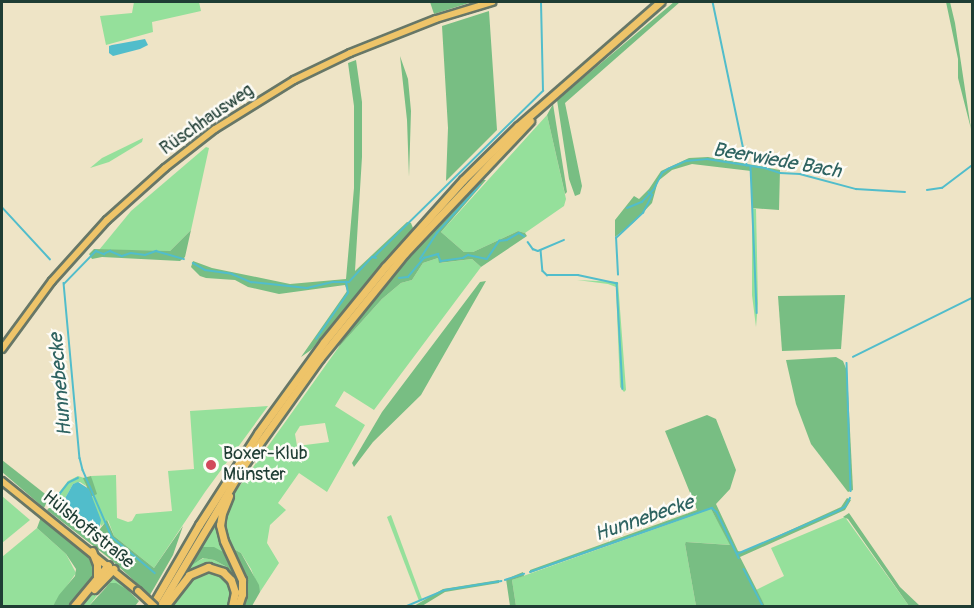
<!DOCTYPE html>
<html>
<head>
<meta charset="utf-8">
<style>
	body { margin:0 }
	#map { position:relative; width:974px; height:608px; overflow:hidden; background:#eee4c6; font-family:Pangolin,sans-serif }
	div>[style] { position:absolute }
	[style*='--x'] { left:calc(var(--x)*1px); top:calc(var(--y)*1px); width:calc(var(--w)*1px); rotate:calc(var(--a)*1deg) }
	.green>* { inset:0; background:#95e09b }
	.forest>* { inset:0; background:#78be83 }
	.water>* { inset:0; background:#51bdcb }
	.stream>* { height:1.5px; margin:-0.75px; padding:0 0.75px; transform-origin:0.75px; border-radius:0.75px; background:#51bdcb }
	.roads { filter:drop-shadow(2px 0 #677767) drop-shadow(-2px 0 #677767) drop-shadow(0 2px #677767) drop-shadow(0 -2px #677767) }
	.major>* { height:6px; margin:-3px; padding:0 3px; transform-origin:3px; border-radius:3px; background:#eec469 }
	.highway>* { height:7px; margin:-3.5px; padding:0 3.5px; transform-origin:3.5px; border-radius:3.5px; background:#eec469 }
	.bridges { filter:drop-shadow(2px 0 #677767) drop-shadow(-2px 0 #677767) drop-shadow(0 2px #677767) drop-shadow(0 -2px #677767) }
	.major-bridge>* { height:6px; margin:-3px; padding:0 3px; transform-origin:3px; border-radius:3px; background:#eec469 }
	.dots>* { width:16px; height:16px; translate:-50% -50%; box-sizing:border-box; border:3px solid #fdfcf7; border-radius:50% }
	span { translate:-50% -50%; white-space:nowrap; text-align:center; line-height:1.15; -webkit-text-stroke:5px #fdfcf7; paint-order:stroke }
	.street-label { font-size:18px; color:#1f3d34 }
	.poi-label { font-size:18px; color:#1f3d34 }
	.left { translate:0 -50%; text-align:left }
	.water-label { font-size:20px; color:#2e6361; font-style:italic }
	.frame { position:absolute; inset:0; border:3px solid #1f3d34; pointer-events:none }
</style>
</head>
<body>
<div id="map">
	<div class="green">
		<i style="clip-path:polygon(134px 2px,199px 2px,201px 11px,152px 22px,153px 32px,106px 45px,100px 16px,132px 13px)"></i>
		<i style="clip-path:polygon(547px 115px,566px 199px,564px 206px,525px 233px,518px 231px,473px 252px,464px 252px,441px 232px)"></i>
		<i style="clip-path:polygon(143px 138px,142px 142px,109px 162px,90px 168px,102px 158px)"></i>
		<i style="clip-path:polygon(206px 147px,209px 148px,191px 230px,170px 251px,99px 250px,131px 211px)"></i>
		<i style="clip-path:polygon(752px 208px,756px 209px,758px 303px,756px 327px,752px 295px)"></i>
		<i style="clip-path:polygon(evenodd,438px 258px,440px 263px,472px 259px,481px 267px,374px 410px,344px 391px,335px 406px,365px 425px,327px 492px,299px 473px,278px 503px,286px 510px,270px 525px,267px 543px,279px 563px,260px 592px,251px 569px,241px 553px,230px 547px,226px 539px,223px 523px,231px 498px,338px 348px,382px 299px,401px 283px,412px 280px,423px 263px,438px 258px,325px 423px,329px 442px,297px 446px,295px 434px,300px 426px,325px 423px)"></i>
		<i style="clip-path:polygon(577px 280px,618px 282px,626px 390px,624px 392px,620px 387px,616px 287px,608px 284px)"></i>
		<i style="clip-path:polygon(268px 406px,205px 492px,154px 568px,114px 536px,108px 520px,101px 526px,91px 497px,94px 496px,91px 476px,116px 475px,117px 518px,128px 522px,132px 521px,136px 514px,172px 511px,168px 471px,194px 469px,190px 411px)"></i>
		<i style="clip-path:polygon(78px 476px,84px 478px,86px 486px,80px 482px,73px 484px,63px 502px,92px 527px,56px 502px,49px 505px,68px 481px)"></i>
		<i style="clip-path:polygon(2px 496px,30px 520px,2px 543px)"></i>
		<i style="clip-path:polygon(711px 509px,731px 545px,687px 542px,685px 544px,696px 606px,516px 606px,512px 580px)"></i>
		<i style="clip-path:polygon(evenodd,220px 510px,219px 518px,241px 587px,235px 606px,234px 581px,204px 565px,188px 573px,172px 592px,220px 510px,202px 547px,225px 553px,238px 580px,238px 588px,227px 567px,214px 560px,204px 558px,189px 566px,202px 547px)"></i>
		<i style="clip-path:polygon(391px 515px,422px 599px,419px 601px,387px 517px)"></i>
		<i style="clip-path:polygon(845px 517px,909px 606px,765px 606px,756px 590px,784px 576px,771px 548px)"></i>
		<i style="clip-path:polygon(37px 528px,66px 554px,76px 573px,53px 606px,2px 606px,2px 557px)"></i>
		<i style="clip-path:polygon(206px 570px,219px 573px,227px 580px,232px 592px,230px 606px,167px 606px,190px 576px)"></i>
		<i style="clip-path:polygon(108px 578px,117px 580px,128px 590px,113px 583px,102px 589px,89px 606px,80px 606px)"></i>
	</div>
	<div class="forest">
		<i style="clip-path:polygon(430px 2px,472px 2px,434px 14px)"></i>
		<i style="clip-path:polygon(674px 2px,680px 2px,565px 103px,582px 186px,580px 194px,575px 196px,569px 179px,557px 100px)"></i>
		<i style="clip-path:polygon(946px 2px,950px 2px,955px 23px,971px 129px,958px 78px,958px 59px)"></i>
		<i style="clip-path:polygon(489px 11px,497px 130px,446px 181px,448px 128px,442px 26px)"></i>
		<i style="clip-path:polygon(400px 56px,408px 79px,411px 111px,409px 177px,407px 120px)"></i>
		<i style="clip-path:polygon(356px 60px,362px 102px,362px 157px,355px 271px,407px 222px,411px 223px,413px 228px,311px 350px,301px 357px,347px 291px,345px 285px,279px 294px,248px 287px,235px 280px,206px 278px,200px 276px,191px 267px,193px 261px,212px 268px,290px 284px,346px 279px,354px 188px,354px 106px,348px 63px)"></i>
		<i style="clip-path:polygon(553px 104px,567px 192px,565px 194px,547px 115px)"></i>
		<i style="clip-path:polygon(708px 157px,780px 170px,779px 210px,752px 208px,751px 171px,692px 164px,672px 170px,658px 181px,652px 203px,633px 223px,615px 237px,615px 220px,634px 196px,639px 199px,649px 189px,661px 171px,689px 158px)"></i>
		<i style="clip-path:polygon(478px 180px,486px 180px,441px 232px,464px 252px,473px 252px,518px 231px,525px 233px,527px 236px,481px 267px,472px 259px,439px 263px,438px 258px,423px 263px,412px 280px,401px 283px,382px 299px,338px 348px,347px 330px,393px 276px)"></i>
		<i style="clip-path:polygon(191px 230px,185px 257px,180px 261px,102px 257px,92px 259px,89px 254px,94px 249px,170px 251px)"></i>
		<i style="clip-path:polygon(486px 281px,421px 395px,373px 442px,354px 467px,352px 463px,382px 412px,480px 282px)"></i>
		<i style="clip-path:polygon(845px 295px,841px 349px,782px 351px,778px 296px)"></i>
		<i style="clip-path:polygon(836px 357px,843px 361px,847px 371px,853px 490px,848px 492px,811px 444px,796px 404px,786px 360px)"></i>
		<i style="clip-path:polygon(707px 415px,716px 419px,736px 470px,730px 489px,716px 504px,738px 551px,742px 552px,841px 507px,847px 498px,851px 500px,845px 510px,740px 557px,765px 606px,696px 606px,685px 544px,686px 542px,730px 545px,711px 509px,530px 573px,530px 570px,697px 510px,665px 431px)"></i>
		<i style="clip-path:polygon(2px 460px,49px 497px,44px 508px,2px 472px)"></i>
		<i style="clip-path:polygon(91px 476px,97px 494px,91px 497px,83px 478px)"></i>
		<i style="clip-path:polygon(55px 502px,96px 530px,100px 529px,107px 520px,114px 536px,154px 568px,183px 526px,173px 555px,150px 595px,109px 558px,47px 510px)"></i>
		<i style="clip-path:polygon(849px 513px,900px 587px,920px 606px,909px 606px,848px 519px,843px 517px)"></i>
		<i style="clip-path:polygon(41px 517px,86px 554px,95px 569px,90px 583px,70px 606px,53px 606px,59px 595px,75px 576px,76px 569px,66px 554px,37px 528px)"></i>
		<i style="clip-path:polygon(202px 547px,214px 547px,225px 553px,236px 574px,239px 588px,227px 567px,214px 560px,203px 558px,189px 567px)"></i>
		<i style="clip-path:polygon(230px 547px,241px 553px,259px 585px,260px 592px,252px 606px,240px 606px,244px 576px)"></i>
		<i style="clip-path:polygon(523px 572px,524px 576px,512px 580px,516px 606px,510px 606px,506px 579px)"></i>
		<i style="clip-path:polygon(499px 580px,499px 583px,445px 592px,422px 606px,414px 606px,443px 589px)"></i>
		<i style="clip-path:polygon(110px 583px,116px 583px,128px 590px,139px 601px,135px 606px,89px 606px)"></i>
	</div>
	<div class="water">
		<i style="clip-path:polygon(145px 39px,148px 45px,140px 49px,113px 56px,109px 53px,109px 46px,112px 45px)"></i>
		<i style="clip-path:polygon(78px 482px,89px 489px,101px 520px,99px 530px,63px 502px,73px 484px)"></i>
	</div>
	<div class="stream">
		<i style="--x:713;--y:2;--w:167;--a:78.2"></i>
		<i style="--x:751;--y:167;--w:146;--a:87.6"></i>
		<i style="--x:927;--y:190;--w:15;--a:-8"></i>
		<i style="--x:942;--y:188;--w:38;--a:-37"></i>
		<i style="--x:2;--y:207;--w:71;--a:47.3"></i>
		<i style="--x:627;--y:208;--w:16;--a:-22"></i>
		<i style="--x:642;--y:202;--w:18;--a:-47"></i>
		<i style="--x:654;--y:189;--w:18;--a:-63"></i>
		<i style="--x:662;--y:173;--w:7;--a:-34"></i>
		<i style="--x:668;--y:169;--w:20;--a:-24"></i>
		<i style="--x:686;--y:161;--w:21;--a:-5"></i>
		<i style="--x:707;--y:159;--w:59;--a:8.8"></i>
		<i style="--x:765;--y:168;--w:16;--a:18"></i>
		<i style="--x:780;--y:173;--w:20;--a:3"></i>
		<i style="--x:800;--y:174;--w:58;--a:15"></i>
		<i style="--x:856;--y:189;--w:49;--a:3.5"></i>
		<i style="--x:528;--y:242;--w:9;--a:54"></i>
		<i style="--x:533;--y:249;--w:5;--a:22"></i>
		<i style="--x:538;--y:251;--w:28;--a:-23"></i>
		<i style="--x:541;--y:250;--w:21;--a:85"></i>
		<i style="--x:543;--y:271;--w:6;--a:45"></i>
		<i style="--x:547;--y:275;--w:31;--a:0"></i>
		<i style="--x:578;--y:275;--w:40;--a:12"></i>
		<i style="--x:617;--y:283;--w:106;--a:86.8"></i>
		<i style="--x:374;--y:257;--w:237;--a:-44.5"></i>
		<i style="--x:543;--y:91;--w:89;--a:-91.3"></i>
		<i style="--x:420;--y:259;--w:31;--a:-57"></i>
		<i style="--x:437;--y:233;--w:64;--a:-48.1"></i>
		<i style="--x:193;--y:263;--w:14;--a:30"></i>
		<i style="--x:205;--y:270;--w:27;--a:8"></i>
		<i style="--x:232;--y:274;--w:21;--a:23"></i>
		<i style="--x:251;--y:282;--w:56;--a:6.1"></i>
		<i style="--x:307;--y:288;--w:27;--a:-13"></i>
		<i style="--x:333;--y:282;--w:16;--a:0"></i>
		<i style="--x:349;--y:282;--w:34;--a:-47"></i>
		<i style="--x:372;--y:257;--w:4;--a:14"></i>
		<i style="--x:618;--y:275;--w:37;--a:-93"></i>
		<i style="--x:616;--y:238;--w:37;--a:-43"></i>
		<i style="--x:643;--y:213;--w:20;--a:-63"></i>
		<i style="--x:652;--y:195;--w:4;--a:-146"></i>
		<i style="--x:399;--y:278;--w:9;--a:-6"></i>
		<i style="--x:408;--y:277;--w:25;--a:-50"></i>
		<i style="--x:424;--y:258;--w:15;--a:-16"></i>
		<i style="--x:438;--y:254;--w:8;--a:67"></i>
		<i style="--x:441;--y:261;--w:22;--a:-8"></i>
		<i style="--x:463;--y:258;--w:6;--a:-31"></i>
		<i style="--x:468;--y:255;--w:19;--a:12"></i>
		<i style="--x:487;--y:259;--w:22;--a:-56"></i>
		<i style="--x:499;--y:241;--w:8;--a:-7"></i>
		<i style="--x:507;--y:240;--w:14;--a:-30"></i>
		<i style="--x:519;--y:233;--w:6;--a:31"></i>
		<i style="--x:64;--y:283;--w:176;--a:84.8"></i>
		<i style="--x:80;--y:458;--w:12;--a:76"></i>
		<i style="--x:83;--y:470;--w:73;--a:66.6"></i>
		<i style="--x:112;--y:537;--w:56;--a:39.9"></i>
		<i style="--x:64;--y:284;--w:46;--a:-45.9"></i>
		<i style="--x:96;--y:251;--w:9;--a:21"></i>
		<i style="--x:104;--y:254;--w:7;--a:-27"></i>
		<i style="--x:110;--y:251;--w:13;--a:23"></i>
		<i style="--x:122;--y:256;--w:9;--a:-18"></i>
		<i style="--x:131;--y:253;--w:14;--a:8"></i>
		<i style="--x:145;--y:255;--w:12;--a:-20"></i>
		<i style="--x:156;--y:251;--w:29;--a:16"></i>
		<i style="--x:316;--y:339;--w:56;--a:-55.2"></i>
		<i style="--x:348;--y:293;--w:11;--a:-100"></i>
		<i style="--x:853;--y:357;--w:133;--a:-26.4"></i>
		<i style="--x:847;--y:363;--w:128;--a:88.2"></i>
		<i style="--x:58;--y:496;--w:16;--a:-52"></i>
		<i style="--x:68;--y:483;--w:11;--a:-27"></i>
		<i style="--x:737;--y:554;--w:110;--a:-23.1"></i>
		<i style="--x:838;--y:511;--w:8;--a:-30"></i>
		<i style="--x:845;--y:507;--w:10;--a:-61"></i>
		<i style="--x:744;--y:569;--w:42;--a:62.8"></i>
		<i style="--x:530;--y:572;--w:193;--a:-19.4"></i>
		<i style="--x:712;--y:508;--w:6;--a:39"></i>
		<i style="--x:717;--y:512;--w:51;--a:64.4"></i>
		<i style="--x:505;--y:580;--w:20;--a:-18"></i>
		<i style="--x:407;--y:606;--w:41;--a:-22.8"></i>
		<i style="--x:445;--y:590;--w:57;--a:-9.1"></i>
	</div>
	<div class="roads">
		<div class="major">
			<i style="--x:2;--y:349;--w:84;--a:-53.7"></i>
			<i style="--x:52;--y:281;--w:82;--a:-48"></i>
			<i style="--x:107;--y:220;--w:78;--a:-41.9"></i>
			<i style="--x:165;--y:168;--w:63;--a:-38"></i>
			<i style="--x:215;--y:129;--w:93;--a:-31.8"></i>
			<i style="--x:294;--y:80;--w:62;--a:-25.7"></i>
			<i style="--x:350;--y:53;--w:92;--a:-21.6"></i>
			<i style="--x:436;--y:19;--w:59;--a:-16.9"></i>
			<i style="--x:2;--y:481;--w:175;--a:39"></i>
		</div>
		<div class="highway">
			<i style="--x:229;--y:496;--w:18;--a:112"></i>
			<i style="--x:222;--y:513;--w:12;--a:99"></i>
			<i style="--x:220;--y:525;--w:16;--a:76"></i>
			<i style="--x:224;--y:541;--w:43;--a:65.2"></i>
			<i style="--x:242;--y:580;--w:14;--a:90"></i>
			<i style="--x:242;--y:594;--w:13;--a:108"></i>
			<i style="--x:92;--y:551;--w:14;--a:69"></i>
			<i style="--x:97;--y:564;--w:12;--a:90"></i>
			<i style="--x:94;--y:589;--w:28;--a:-46"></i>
			<i style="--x:74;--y:606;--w:53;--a:-50.3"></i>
			<i style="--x:152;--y:606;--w:94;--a:-59.9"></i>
			<i style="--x:199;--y:525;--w:109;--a:-57.3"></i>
			<i style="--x:258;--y:433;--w:112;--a:-54"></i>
			<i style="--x:324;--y:342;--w:97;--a:-50.9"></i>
			<i style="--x:385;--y:267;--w:117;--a:-48.1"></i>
			<i style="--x:463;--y:180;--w:77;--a:-44.5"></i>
			<i style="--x:518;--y:126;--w:189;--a:-41.1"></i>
			<i style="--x:160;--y:606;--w:168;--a:-59.2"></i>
			<i style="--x:246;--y:462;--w:128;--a:-54.6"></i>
			<i style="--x:320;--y:358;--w:135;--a:-51"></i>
			<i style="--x:405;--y:253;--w:182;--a:-46.6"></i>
			<i style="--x:165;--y:606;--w:39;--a:-52"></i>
			<i style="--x:189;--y:575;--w:21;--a:-23"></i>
			<i style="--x:208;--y:567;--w:16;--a:18"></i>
			<i style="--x:223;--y:572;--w:11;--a:45"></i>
			<i style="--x:231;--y:580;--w:13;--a:72"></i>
			<i style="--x:235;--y:592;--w:14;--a:102"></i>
		</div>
	</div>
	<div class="bridges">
		<div class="major-bridge">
			<i style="--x:138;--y:591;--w:22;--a:43"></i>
		</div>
	</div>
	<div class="dots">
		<i style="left:211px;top:465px;background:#d1495b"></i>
	</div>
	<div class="street-label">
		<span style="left:207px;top:120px;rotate:-35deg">Rüschhausweg</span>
		<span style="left:88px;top:530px;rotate:39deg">Hülshoffstraße</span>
	</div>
	<div class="poi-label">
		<span class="left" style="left:223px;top:465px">Boxer-Klub<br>Münster</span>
	</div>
	<div class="water-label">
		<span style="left:777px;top:160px;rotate:10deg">Beerwiede Bach</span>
		<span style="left:60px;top:385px;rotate:-95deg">Hunnebecke</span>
		<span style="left:644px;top:518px;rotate:-19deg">Hunnebecke</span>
	</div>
	<div class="frame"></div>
</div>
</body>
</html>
